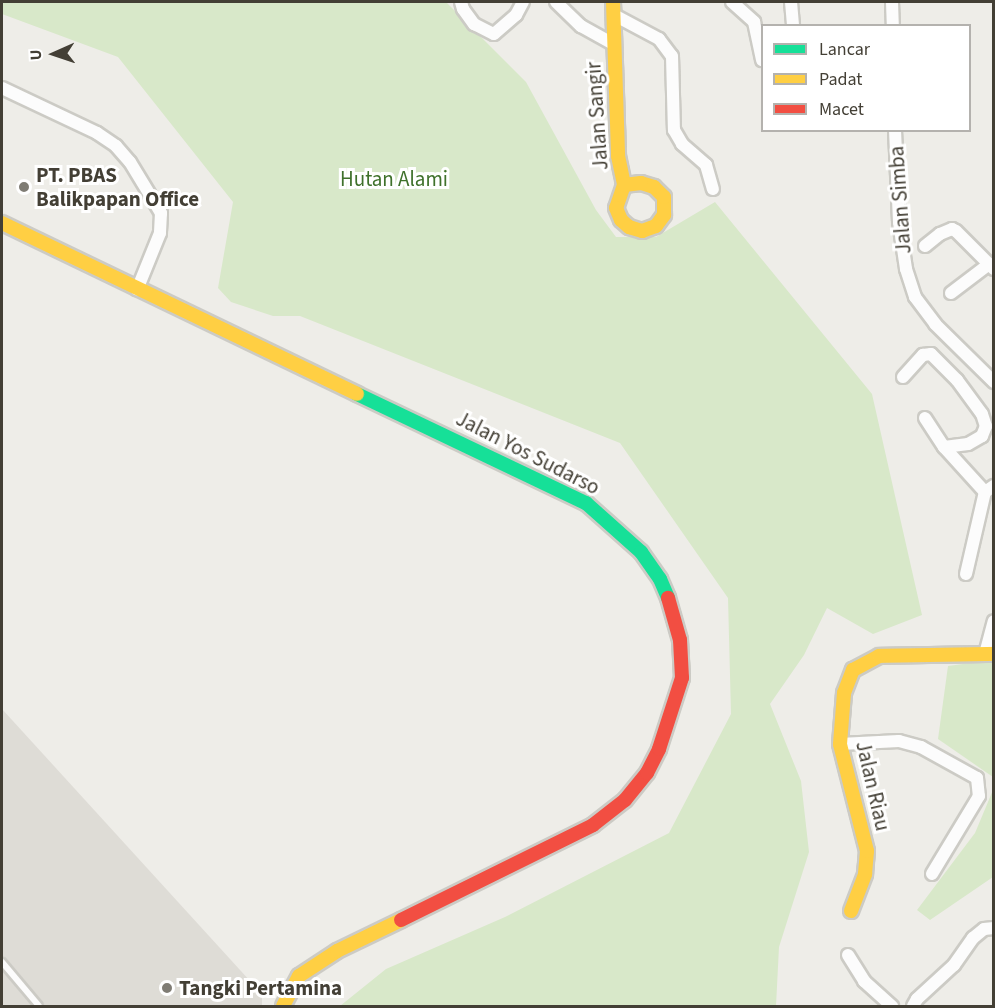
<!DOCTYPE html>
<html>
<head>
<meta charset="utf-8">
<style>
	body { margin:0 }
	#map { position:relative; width:995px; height:1008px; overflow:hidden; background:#eeede8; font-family:"Source Sans 3",sans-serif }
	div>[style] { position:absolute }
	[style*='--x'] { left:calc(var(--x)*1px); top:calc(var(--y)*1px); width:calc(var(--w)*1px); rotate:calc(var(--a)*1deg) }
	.industrial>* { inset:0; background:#dedcd6 }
	.green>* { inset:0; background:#d8e8c9 }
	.roads { filter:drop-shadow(2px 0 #cccbc5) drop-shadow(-2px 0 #cccbc5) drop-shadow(0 2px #cccbc5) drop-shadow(0 -2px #cccbc5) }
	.lane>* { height:6px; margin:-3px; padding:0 3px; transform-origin:3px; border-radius:3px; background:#fcfcfc }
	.street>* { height:12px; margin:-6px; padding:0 6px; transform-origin:6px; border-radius:6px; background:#fcfcfc }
	.fast>* { height:14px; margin:-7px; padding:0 7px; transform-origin:7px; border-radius:7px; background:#16e098 }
	.slow>* { height:14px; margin:-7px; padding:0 7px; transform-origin:7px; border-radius:7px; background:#ffcf43 }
	.jam>* { height:14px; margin:-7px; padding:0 7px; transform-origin:7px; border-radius:7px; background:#f24e42 }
	.dots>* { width:16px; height:16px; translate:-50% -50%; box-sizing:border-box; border:3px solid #fff; border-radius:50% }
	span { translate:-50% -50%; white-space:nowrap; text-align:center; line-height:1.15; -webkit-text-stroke:6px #fff; paint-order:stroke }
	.street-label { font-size:21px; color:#433f35 }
	.poi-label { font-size:21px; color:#433f35; font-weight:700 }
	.left { translate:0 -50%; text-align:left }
	.park-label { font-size:21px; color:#3f712b }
	.frame { position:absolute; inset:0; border:3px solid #433f35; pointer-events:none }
	.legend { position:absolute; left:761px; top:24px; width:210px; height:108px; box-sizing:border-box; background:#fff; border:2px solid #b4b2ae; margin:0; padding:8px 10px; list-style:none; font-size:18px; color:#433f35 }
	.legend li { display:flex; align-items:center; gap:12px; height:30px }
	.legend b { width:30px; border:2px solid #b4b2ae }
	.north { position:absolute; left:24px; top:24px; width:60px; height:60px; -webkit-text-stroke:4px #fff; paint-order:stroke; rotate:267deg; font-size:16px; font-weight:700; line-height:24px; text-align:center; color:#433f35 }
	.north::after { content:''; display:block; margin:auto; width:21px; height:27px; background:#433f35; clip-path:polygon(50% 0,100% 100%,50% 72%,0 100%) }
</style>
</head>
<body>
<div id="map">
	<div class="industrial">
		<i style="clip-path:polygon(2px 709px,262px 994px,262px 1006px,4px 1006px,2px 1004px)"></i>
	</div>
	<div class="green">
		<i style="clip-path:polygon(2px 2px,446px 2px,526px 82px,596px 210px,616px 237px,656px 237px,715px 202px,872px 394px,922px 615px,873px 634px,827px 608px,804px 655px,770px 704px,801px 781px,809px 852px,779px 947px,776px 1006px,340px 1006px,386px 969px,505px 917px,669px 833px,731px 714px,728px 598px,620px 443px,300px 316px,273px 316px,231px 302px,218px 288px,233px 202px,118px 57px,2px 14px)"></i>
		<i style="clip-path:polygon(993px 660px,993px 777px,938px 739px,948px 666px)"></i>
		<i style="clip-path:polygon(993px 790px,993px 877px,930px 920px,917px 910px,975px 833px)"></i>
	</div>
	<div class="roads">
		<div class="lane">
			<i style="--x:2;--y:962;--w:57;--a:49.9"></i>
		</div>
		<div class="street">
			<i style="--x:461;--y:2;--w:7;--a:74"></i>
			<i style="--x:463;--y:9;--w:19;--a:54"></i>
			<i style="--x:474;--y:24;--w:22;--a:27"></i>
			<i style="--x:494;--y:34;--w:29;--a:-41"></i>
			<i style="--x:516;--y:15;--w:15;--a:-62"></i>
			<i style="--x:556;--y:2;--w:35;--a:44"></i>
			<i style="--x:581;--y:26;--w:37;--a:29"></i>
			<i style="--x:732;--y:2;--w:30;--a:42"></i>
			<i style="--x:754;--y:22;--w:39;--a:78"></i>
			<i style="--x:791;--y:2;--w:24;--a:85"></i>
			<i style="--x:892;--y:2;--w:24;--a:88"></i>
			<i style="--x:614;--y:15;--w:51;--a:28.1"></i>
			<i style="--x:659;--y:39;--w:21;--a:53"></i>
			<i style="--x:672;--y:56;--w:74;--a:88.5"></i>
			<i style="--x:674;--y:130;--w:16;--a:60"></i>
			<i style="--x:682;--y:144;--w:32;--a:41"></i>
			<i style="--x:706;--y:165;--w:25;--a:74"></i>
			<i style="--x:2;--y:88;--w:105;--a:25.3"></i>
			<i style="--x:97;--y:133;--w:23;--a:34"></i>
			<i style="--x:116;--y:146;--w:21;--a:49"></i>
			<i style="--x:130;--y:162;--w:60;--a:58.7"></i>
			<i style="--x:161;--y:213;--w:20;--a:93"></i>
			<i style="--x:160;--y:233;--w:61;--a:112"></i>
			<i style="--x:895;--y:130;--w:92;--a:87.5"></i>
			<i style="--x:899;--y:222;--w:48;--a:81.5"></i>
			<i style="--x:906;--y:269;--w:29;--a:72"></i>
			<i style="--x:915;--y:297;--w:34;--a:53"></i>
			<i style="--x:935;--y:324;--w:83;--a:44.5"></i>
			<i style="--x:925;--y:246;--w:19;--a:-39"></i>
			<i style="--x:940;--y:234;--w:13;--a:-23"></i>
			<i style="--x:952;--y:229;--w:4;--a:27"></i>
			<i style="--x:956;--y:231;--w:54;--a:45"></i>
			<i style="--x:951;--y:293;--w:48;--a:-37.3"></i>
			<i style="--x:903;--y:377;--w:30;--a:-48"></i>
			<i style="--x:923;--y:355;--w:8;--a:-7"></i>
			<i style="--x:931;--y:354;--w:37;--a:45"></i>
			<i style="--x:957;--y:380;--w:42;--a:53.7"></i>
			<i style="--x:982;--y:414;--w:13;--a:72"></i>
			<i style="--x:986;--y:426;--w:11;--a:112"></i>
			<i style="--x:982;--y:436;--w:16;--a:150"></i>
			<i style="--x:968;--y:444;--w:24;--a:173"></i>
			<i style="--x:925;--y:418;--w:35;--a:57"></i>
			<i style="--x:944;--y:447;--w:61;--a:47.7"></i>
			<i style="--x:966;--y:574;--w:84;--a:-77"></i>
			<i style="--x:985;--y:492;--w:11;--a:-34"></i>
			<i style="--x:985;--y:654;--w:34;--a:-75"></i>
			<i style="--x:840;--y:744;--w:59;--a:-2.9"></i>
			<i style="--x:899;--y:741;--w:23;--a:15"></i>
			<i style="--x:921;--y:747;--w:64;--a:29"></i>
			<i style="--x:977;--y:778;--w:18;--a:84"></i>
			<i style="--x:979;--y:796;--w:91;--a:121.1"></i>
			<i style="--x:848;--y:955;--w:31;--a:58"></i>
			<i style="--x:864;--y:981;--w:38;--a:42"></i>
			<i style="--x:913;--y:1006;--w:8;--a:-60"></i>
			<i style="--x:917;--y:999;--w:50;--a:-42.6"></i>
			<i style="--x:954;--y:965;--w:33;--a:-55"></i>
			<i style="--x:973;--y:938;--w:14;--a:-39"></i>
			<i style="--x:984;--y:929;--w:10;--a:-6"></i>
		</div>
		<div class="fast">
			<i style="--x:357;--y:394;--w:254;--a:25.5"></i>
			<i style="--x:586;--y:503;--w:74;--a:41.7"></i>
			<i style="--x:641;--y:552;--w:33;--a:55"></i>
			<i style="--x:660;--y:579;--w:21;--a:67"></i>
		</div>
		<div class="slow">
			<i style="--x:613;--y:2;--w:154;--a:88.1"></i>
			<i style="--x:618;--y:156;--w:30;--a:78"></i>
			<i style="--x:624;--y:185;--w:24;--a:109"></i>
			<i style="--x:616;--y:208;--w:13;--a:67"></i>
			<i style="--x:621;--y:220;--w:11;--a:41"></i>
			<i style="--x:629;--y:227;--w:14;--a:17"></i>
			<i style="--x:642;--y:231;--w:15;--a:-20"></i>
			<i style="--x:656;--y:226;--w:14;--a:-54"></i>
			<i style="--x:664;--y:215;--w:18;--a:-90"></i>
			<i style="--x:664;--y:197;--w:14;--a:-135"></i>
			<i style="--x:654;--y:187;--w:14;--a:-163"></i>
			<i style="--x:641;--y:183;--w:17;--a:173"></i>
			<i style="--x:2;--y:223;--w:394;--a:25.7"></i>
			<i style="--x:851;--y:911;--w:40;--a:-69"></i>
			<i style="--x:865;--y:874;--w:23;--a:-85"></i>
			<i style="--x:867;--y:851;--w:110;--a:-104.2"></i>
			<i style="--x:840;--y:744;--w:51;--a:-85.5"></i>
			<i style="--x:844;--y:693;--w:25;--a:-69"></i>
			<i style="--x:853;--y:670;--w:30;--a:-28"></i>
			<i style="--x:879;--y:656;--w:115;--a:-1"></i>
			<i style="--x:283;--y:1006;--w:34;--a:-62"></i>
			<i style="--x:299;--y:976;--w:45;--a:-33.3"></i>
			<i style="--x:337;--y:951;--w:71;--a:-25.8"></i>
		</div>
		<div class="jam">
			<i style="--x:401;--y:920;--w:214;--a:-26.3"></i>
			<i style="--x:593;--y:825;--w:41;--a:-38"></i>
			<i style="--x:625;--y:800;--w:35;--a:-51"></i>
			<i style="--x:647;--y:773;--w:27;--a:-63"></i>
			<i style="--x:659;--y:749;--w:75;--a:-72.1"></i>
			<i style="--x:682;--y:678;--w:38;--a:-93"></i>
			<i style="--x:680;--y:640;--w:44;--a:-105.9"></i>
		</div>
	</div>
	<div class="dots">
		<i style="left:24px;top:187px;background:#7f7c74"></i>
		<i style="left:167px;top:988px;background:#7f7c74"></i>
	</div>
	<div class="street-label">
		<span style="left:597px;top:116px;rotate:-94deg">Jalan Sangir</span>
		<span style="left:900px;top:200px;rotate:-94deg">Jalan Simba</span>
		<span style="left:528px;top:453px;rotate:27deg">Jalan Yos Sudarso</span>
		<span style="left:873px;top:786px;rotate:77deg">Jalan Riau</span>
	</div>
	<div class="poi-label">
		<span class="left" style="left:36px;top:187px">PT. PBAS<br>Balikpapan Office</span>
		<span class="left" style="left:179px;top:988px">Tangki Pertamina</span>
	</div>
	<div class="park-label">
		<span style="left:394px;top:179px">Hutan Alami</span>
	</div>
	<div class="frame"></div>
	<ul class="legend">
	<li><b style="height:8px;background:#16e098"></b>Lancar</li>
	<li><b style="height:8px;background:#ffcf43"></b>Padat</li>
	<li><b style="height:8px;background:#f24e42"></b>Macet</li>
	</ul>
	<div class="north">U</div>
</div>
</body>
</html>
